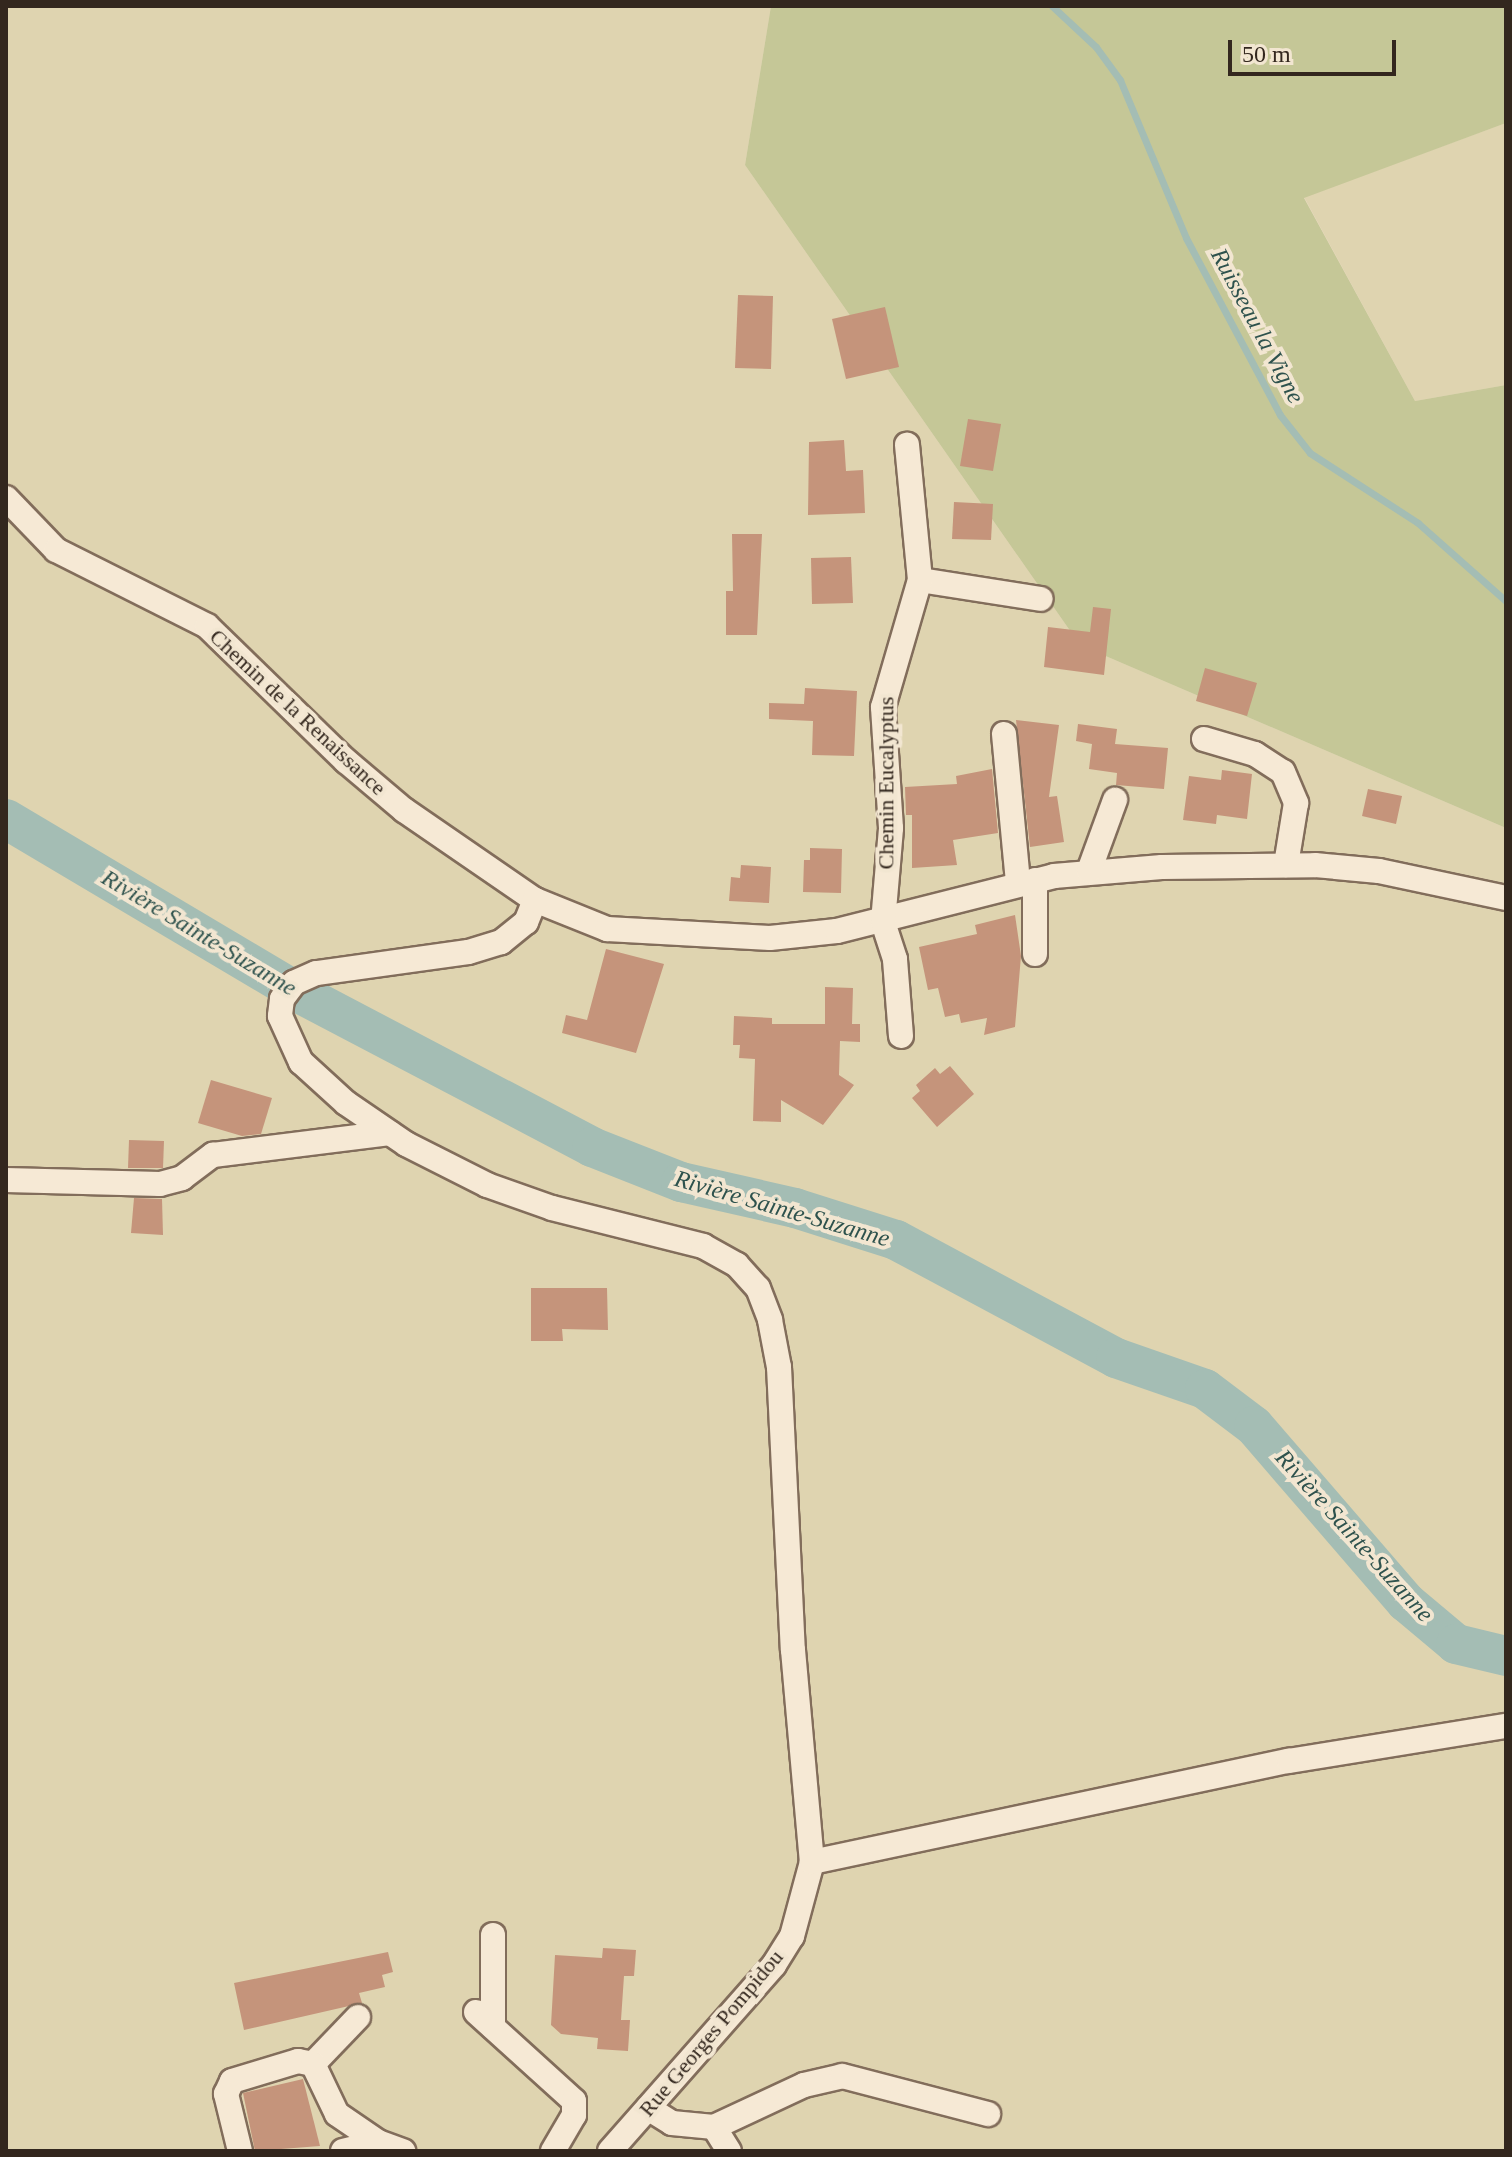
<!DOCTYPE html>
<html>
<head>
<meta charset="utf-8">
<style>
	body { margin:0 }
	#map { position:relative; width:1512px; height:2157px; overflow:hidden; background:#eadbc2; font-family:"Times New Roman",serif }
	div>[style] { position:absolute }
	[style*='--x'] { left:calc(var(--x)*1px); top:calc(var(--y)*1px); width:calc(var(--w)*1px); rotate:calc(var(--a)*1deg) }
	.farmland>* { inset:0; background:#dfd4b0 }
	.green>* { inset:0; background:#c5c797 }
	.stream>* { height:7px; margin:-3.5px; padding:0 3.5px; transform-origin:3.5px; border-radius:3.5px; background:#a4bdb4 }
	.river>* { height:40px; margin:-20px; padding:0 20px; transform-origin:20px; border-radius:20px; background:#a4bdb4 }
	.building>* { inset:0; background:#c5947b }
	.roads { filter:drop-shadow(2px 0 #826d5b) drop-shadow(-2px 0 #826d5b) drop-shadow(0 2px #826d5b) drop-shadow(0 -2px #826d5b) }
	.minor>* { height:24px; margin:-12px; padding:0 12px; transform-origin:12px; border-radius:12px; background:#f6e9d5 }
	span { translate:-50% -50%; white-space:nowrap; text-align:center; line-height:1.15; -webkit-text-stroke:8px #f2e6d1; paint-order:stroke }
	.street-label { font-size:22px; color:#33271e }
	.water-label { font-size:24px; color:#2e524d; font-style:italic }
	.frame { position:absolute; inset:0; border:8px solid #33271e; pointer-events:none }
	.scale { position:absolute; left:1228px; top:40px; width:168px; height:36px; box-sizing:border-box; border:4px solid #33271e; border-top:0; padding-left:10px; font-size:24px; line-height:28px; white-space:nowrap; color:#33271e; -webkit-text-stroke:6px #f2e6d1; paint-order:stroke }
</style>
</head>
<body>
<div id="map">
	<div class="farmland">
		<i style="clip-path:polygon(6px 6px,771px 6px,745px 165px,1080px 645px,1506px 828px,1506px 2151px,6px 2151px)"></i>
		<i style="clip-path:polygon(1506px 123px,1506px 385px,1415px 401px,1304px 197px)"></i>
	</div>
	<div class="green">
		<i style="clip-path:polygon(771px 6px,1506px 6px,1506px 123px,1304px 198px,1415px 401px,1506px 385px,1506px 828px,1080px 645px,745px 165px)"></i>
	</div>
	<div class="stream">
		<i style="--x:1052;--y:6;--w:60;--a:43"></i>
		<i style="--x:1096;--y:47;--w:41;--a:54"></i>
		<i style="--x:1120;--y:80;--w:171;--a:67.3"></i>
		<i style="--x:1186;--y:238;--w:200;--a:62"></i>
		<i style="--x:1280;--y:415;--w:48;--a:51.7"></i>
		<i style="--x:1310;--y:453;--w:129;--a:32.9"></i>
		<i style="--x:1418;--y:523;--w:118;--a:41.6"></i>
	</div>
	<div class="river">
		<i style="--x:6;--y:819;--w:343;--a:30.7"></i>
		<i style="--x:301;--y:994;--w:329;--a:27.7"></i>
		<i style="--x:592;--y:1147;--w:96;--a:21.5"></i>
		<i style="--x:681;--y:1182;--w:117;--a:12.8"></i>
		<i style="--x:795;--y:1208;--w:106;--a:17.6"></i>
		<i style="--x:896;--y:1240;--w:250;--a:28.2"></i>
		<i style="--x:1116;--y:1358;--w:94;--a:19.2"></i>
		<i style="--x:1205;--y:1389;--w:61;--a:37.1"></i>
		<i style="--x:1254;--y:1426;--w:233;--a:49.2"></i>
		<i style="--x:1406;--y:1602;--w:65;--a:40"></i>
		<i style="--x:1456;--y:1644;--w:51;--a:13.5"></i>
	</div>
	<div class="building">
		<i style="clip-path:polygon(738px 295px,773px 296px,771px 369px,735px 368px)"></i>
		<i style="clip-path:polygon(885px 307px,899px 367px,846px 379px,832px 319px)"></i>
		<i style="clip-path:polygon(968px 419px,1001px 424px,993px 471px,960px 466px)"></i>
		<i style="clip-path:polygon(844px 440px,846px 471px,863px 470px,865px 513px,808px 515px,809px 442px)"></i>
		<i style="clip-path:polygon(954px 502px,993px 504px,991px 540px,952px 539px)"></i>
		<i style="clip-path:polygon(732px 534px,762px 534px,757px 635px,726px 635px,726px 591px,733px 591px)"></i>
		<i style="clip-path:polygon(851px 557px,853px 603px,812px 604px,811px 558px)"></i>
		<i style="clip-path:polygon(1093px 607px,1111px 609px,1104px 675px,1044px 667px,1048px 627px,1090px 632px)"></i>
		<i style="clip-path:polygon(1205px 668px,1257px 683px,1247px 716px,1196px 701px)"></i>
		<i style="clip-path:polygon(805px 688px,857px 691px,854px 756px,812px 755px,813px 721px,769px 719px,769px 703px,804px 704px)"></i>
		<i style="clip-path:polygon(1016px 720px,1059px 725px,1049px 797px,1057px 796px,1064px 842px,1030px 847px)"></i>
		<i style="clip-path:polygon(1078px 724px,1117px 729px,1115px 744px,1168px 748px,1164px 789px,1116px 785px,1117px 773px,1089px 769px,1092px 744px,1076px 741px)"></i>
		<i style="clip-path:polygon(992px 769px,998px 833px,953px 840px,957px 865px,912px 868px,912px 815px,906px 815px,905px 787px,957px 784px,956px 776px)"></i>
		<i style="clip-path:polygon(1222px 770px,1252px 774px,1247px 819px,1217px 815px,1216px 824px,1183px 820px,1189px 776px,1221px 780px)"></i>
		<i style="clip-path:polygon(1368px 789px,1402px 796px,1396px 824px,1362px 816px)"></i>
		<i style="clip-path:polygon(810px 848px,842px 849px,841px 893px,803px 892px,804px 860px,810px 860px)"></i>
		<i style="clip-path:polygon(741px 865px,771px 867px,769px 903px,729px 901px,731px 877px,740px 878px)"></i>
		<i style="clip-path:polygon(1015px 915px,1021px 956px,1015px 1027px,984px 1035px,987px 1018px,961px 1023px,959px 1014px,945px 1017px,938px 988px,928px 990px,919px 947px,977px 934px,975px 925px)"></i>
		<i style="clip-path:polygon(606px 949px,664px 964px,636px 1053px,562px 1033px,566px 1015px,587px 1020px)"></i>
		<i style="clip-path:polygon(825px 987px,853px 988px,852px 1024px,860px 1024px,860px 1042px,840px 1041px,839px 1075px,854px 1085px,823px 1125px,781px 1100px,781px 1122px,753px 1121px,755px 1059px,739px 1058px,740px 1045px,733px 1045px,734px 1016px,772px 1018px,772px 1024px,825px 1024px)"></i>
		<i style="clip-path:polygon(950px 1066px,974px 1094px,937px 1127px,912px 1098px,920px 1091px,916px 1085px,935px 1068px,940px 1074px)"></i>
		<i style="clip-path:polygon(211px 1080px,272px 1098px,261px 1134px,242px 1136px,198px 1123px)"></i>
		<i style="clip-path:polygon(129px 1140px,164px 1141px,163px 1168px,128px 1168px)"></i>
		<i style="clip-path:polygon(134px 1198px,162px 1199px,163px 1235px,131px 1233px)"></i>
		<i style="clip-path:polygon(531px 1288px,607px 1288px,608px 1330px,562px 1329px,563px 1341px,531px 1341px)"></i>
		<i style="clip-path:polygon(603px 1948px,636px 1950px,634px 1976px,624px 1976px,621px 2020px,630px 2020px,628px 2051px,597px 2049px,598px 2038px,561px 2034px,551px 2025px,555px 1955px,602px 1958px)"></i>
		<i style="clip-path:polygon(388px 1952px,393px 1972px,382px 1975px,385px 1987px,359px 1993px,362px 2003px,244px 2030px,234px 1983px)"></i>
		<i style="clip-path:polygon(303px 2079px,320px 2146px,255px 2151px,243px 2093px)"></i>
	</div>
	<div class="roads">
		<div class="minor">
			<i style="--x:6;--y:498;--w:72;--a:46.1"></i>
			<i style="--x:56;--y:550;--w:169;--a:26.7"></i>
			<i style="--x:207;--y:626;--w:194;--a:44.2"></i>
			<i style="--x:346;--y:761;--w:76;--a:40.2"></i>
			<i style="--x:404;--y:810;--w:159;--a:34.5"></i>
			<i style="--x:535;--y:900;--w:78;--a:21.9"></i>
			<i style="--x:607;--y:929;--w:163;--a:3.2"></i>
			<i style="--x:770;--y:938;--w:67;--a:-6"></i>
			<i style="--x:837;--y:931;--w:224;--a:-14.2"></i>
			<i style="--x:1054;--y:876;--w:108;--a:-4.8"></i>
			<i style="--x:1162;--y:867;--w:153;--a:-0.7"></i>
			<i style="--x:1315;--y:865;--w:64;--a:5.4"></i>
			<i style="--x:1379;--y:871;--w:130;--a:12"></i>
			<i style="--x:920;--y:580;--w:122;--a:8.9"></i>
			<i style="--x:1004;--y:734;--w:150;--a:84.6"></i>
			<i style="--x:1204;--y:739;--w:53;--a:16.4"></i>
			<i style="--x:1255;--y:754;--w:33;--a:33"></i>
			<i style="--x:1283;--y:772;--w:34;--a:67"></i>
			<i style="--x:1296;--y:803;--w:63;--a:99.2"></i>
			<i style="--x:1089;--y:871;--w:76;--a:-69.9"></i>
			<i style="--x:535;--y:900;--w:24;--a:112"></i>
			<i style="--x:526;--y:922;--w:32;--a:141"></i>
			<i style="--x:501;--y:942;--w:34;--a:163"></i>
			<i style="--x:468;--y:952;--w:153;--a:172.1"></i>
			<i style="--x:316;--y:973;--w:24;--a:156"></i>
			<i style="--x:294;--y:983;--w:20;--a:127"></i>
			<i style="--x:282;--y:999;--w:17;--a:97"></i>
			<i style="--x:280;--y:1016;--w:51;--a:65.5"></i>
			<i style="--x:301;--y:1062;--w:61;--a:42.3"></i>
			<i style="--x:346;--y:1103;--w:73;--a:34.3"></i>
			<i style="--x:406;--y:1144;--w:91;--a:26.8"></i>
			<i style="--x:487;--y:1185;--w:69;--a:19.5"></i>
			<i style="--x:552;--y:1208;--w:156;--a:14.1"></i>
			<i style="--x:703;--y:1246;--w:39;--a:29"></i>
			<i style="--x:737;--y:1265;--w:31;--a:48"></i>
			<i style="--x:758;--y:1288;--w:34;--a:69"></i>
			<i style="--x:770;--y:1320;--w:48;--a:79.2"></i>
			<i style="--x:779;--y:1367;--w:283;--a:87.2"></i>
			<i style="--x:793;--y:1650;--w:213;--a:84.9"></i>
			<i style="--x:812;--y:1862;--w:77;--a:105.1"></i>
			<i style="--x:792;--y:1936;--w:34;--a:122"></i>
			<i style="--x:774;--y:1965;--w:248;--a:131.4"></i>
			<i style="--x:1035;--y:954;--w:74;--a:-90"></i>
			<i style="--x:901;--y:1036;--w:77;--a:-94.5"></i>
			<i style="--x:895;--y:959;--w:39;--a:-108"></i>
			<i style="--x:883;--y:922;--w:94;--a:-85.1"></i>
			<i style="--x:891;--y:828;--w:121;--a:-93.8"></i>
			<i style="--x:883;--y:707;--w:132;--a:-73.8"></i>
			<i style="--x:920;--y:580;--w:136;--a:-95.5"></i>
			<i style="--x:6;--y:1180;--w:154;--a:1.5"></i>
			<i style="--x:160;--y:1184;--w:23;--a:-15"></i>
			<i style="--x:182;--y:1178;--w:39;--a:-37"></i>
			<i style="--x:213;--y:1155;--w:178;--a:-7.1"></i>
			<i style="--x:812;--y:1862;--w:488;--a:-12"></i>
			<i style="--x:1289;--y:1761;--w:220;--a:-9.2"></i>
			<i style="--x:493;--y:1935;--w:92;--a:90"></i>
			<i style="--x:476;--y:2012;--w:132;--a:42.2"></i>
			<i style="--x:574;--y:2101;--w:14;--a:90"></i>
			<i style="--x:574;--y:2115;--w:42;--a:120.3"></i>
			<i style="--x:313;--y:2064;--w:65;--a:-46.2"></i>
			<i style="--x:648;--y:2108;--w:28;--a:32"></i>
			<i style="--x:672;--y:2123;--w:42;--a:5.4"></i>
			<i style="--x:714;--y:2127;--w:99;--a:-25"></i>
			<i style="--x:804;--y:2085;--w:39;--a:-13"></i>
			<i style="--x:842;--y:2076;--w:151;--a:14.6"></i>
			<i style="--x:714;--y:2127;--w:28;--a:58"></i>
			<i style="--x:240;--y:2151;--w:59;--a:-103.8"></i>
			<i style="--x:226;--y:2094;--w:14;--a:-65"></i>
			<i style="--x:232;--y:2081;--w:69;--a:-16.9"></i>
			<i style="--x:298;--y:2061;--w:15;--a:11"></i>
			<i style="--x:313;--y:2064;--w:55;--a:64.4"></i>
			<i style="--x:337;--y:2114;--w:50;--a:34.3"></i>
			<i style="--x:378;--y:2142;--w:27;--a:20"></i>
			<i style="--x:343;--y:2151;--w:36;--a:-14"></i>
		</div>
	</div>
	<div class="street-label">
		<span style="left:298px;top:712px;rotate:43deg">Chemin de la Renaissance</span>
		<span style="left:886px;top:783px;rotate:-90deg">Chemin Eucalyptus</span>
		<span style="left:711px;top:2033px;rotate:-50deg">Rue Georges Pompidou</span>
	</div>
	<div class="water-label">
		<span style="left:1257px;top:326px;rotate:62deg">Ruisseau la Vigne</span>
		<span style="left:199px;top:933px;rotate:31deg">Rivière Sainte-Suzanne</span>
		<span style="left:782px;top:1209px;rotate:16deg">Rivière Sainte-Suzanne</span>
		<span style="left:1354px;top:1536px;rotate:48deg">Rivière Sainte-Suzanne</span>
	</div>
	<div class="frame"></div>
	<div class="scale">50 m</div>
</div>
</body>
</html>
